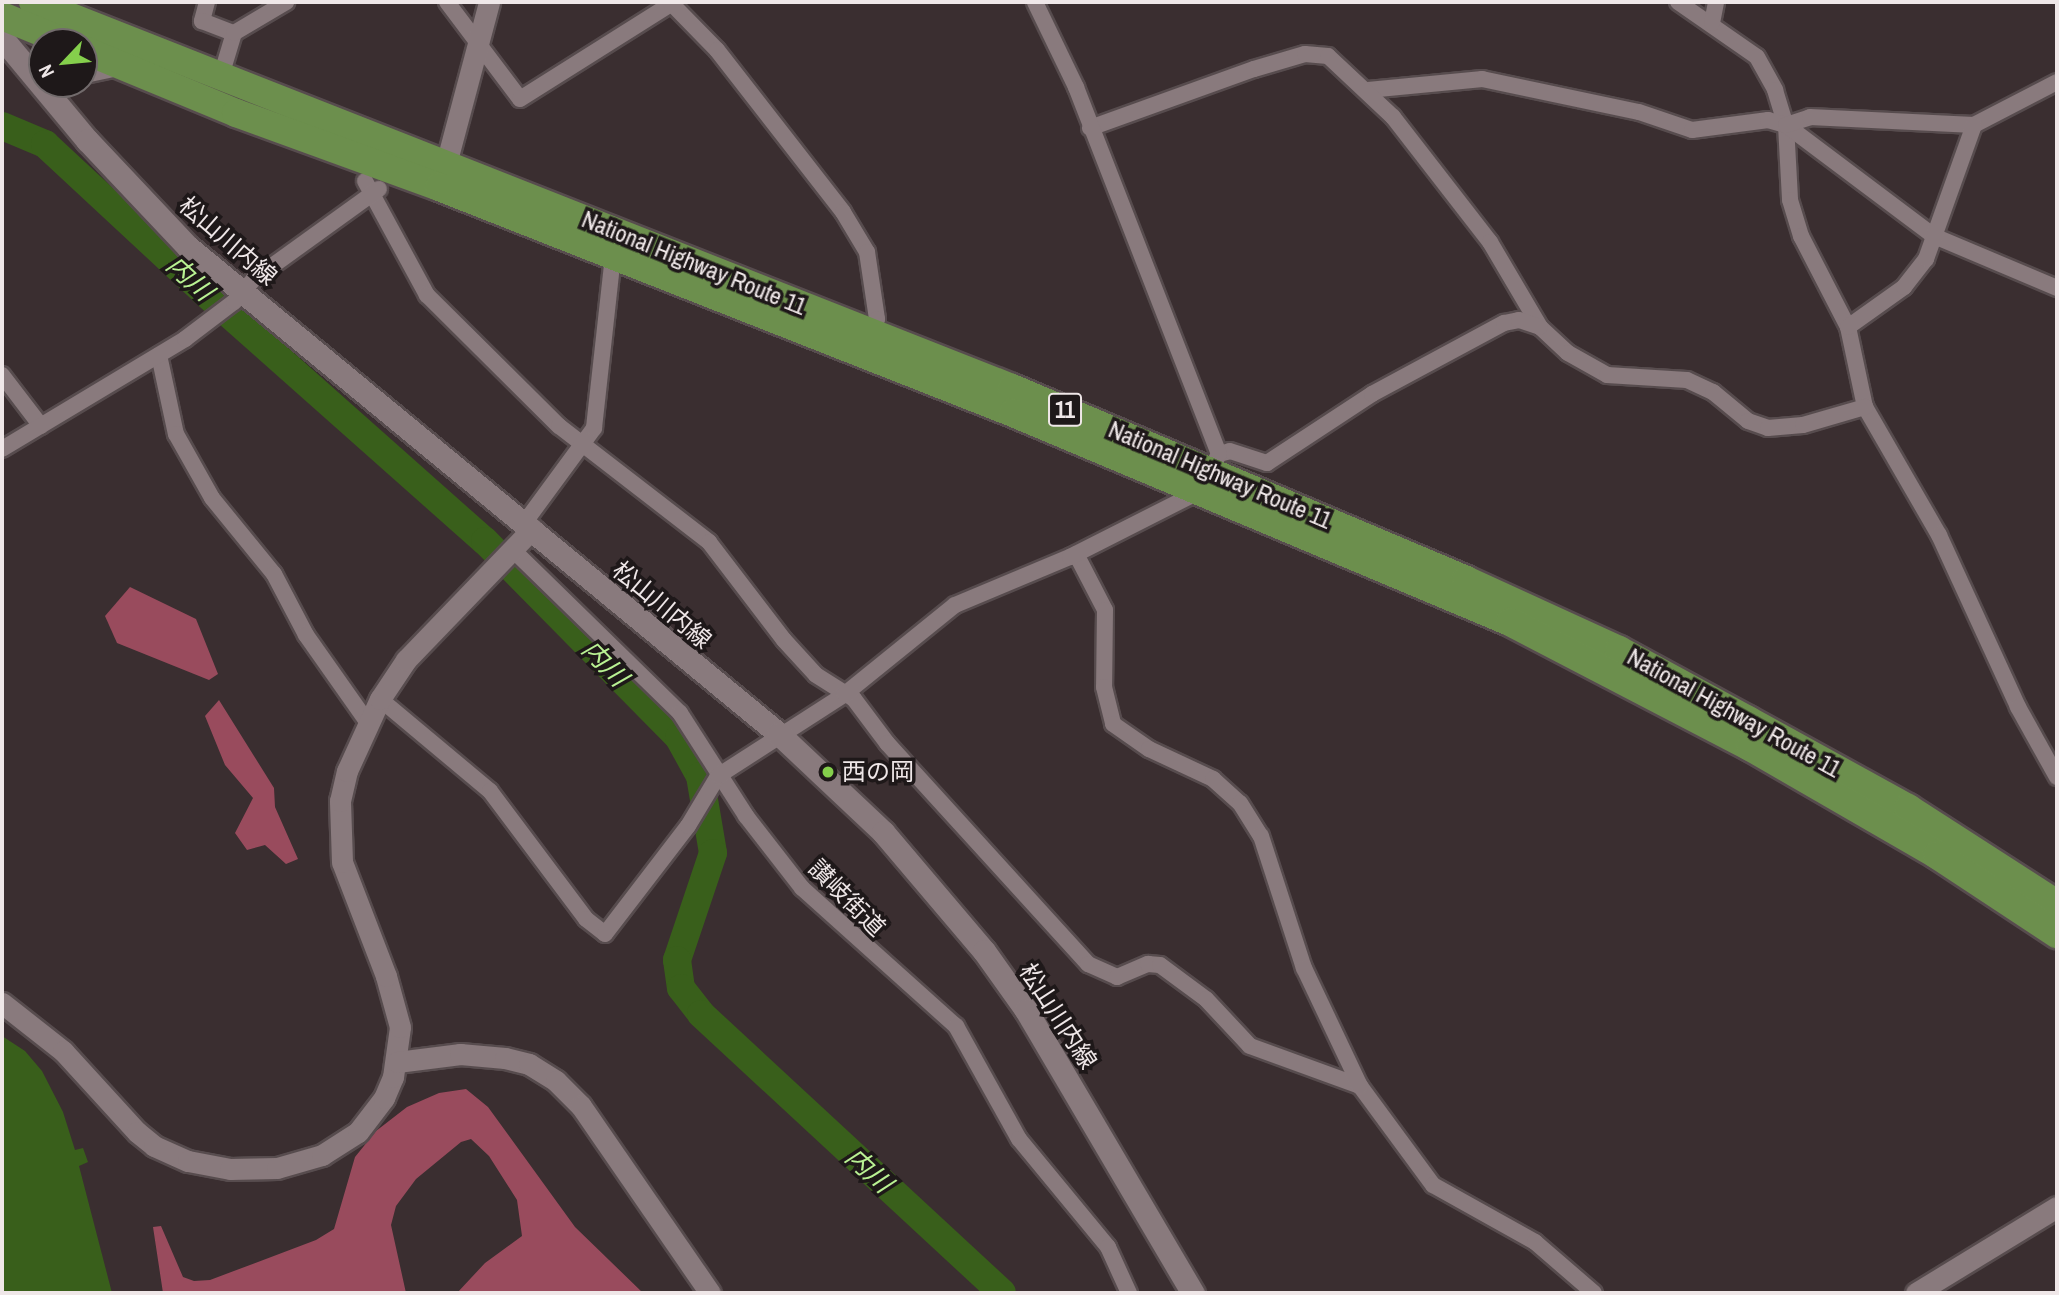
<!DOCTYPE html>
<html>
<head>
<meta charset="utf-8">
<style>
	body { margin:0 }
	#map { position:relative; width:2059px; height:1295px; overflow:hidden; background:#3a2e30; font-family:"Archivo Narrow","Noto Sans JP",sans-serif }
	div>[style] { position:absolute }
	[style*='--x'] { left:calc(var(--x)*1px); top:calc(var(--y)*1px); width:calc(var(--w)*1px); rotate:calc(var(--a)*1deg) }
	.forest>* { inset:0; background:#994b5d }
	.water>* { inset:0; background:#395f1b }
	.river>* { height:28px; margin:-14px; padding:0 14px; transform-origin:14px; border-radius:14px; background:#395f1b }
	.roads { filter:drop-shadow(2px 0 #574c4e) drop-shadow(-2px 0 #574c4e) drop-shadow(0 2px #574c4e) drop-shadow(0 -2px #574c4e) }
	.minor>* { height:16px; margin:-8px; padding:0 8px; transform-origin:8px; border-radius:8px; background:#897a7d }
	.tertiary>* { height:21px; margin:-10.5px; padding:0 10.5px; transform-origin:10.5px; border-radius:10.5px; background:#897a7d }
	.secondary>* { height:23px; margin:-11.5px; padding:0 11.5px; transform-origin:11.5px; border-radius:11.5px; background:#897a7d }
	.trunk>* { height:28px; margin:-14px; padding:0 14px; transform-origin:14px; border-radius:14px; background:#6c8f4d }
	.dots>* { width:19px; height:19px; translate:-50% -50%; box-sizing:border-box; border:4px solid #1e1819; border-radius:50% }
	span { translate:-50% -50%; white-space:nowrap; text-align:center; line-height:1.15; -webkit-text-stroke:7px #1e1819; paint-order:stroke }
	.shield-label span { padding:2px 5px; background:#1e1819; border:2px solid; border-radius:5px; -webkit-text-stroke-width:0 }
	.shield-label { font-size:23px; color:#efe7e8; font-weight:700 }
	.street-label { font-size:24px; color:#efe7e8 }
	.poi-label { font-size:24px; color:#efe7e8 }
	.left { translate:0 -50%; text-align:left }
	.water-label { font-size:26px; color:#b9f293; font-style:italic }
	.frame { position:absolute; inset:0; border:4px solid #efe7e8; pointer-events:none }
	.north { position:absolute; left:28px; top:28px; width:70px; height:70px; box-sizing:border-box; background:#1e1819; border:2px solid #726b6c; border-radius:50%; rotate:244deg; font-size:19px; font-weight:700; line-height:28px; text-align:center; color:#efe7e8 }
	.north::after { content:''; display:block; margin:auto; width:24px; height:32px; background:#85cf4c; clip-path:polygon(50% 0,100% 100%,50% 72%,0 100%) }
</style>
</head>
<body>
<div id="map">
	<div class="forest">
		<i style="clip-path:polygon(130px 587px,196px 619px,218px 674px,209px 680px,117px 643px,105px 616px)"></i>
		<i style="clip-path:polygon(219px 700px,274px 788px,275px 807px,298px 859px,286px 864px,265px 845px,247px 850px,235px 833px,253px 798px,225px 765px,205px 716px)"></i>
		<i style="clip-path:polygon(466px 1089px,488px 1107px,575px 1227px,643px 1293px,457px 1293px,485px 1263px,522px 1236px,517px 1200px,489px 1156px,471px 1139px,461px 1142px,416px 1179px,396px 1206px,391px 1225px,406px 1293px,163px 1293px,153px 1227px,161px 1226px,183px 1277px,194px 1281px,210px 1280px,316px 1240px,334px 1229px,355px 1157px,376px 1131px,407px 1107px,439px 1093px)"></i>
	</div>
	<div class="water">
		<i style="clip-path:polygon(2px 1036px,25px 1051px,42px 1071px,63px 1112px,75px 1150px,83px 1148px,88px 1162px,79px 1166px,112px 1293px,2px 1293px)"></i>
	</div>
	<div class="river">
		<i style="--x:2;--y:126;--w:47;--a:22.7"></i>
		<i style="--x:45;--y:144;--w:216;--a:42.9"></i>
		<i style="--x:203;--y:291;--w:377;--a:41.6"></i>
		<i style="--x:485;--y:541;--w:276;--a:45.4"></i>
		<i style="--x:679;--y:738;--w:43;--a:61.1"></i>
		<i style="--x:700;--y:776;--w:78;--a:80.4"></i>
		<i style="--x:713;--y:853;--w:113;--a:108.6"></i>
		<i style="--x:677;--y:960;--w:28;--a:82"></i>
		<i style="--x:681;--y:988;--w:33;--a:52"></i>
		<i style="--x:701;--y:1014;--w:410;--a:42.8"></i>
	</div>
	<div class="roads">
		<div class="minor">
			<i style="--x:207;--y:2;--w:20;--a:105"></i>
			<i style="--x:202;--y:21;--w:34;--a:21"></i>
			<i style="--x:447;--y:2;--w:121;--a:53"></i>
			<i style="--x:520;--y:99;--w:182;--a:-32.2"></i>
			<i style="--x:670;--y:2;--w:67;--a:45.6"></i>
			<i style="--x:717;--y:50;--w:205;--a:52.1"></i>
			<i style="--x:843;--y:212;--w:47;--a:59"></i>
			<i style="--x:867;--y:252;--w:68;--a:81.5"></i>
			<i style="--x:877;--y:319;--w:20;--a:110"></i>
			<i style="--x:1678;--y:2;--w:96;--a:34.8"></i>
			<i style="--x:1757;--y:57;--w:38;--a:61"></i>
			<i style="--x:1775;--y:90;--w:37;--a:73"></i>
			<i style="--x:1786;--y:125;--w:75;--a:86.9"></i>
			<i style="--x:1790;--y:200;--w:38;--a:73"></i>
			<i style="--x:1801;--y:236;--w:102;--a:62.7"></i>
			<i style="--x:1848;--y:327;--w:82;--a:78"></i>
			<i style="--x:1865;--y:407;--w:148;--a:60"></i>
			<i style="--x:1939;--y:535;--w:189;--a:65.3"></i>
			<i style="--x:2018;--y:707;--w:80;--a:60.9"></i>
			<i style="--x:1712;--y:23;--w:21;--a:-79"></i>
			<i style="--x:221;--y:76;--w:45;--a:-73.2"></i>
			<i style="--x:234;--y:33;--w:61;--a:-30.8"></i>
			<i style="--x:1368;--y:90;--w:115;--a:-5.5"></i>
			<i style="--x:1482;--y:79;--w:160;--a:11.9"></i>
			<i style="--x:1639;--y:112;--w:56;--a:18.8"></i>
			<i style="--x:1692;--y:130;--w:77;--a:-7.5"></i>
			<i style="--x:1768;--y:120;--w:19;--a:16"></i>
			<i style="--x:1786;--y:125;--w:185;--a:36.9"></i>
			<i style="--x:1934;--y:236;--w:134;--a:22.9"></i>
			<i style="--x:1786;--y:125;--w:25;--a:-18"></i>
			<i style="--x:1810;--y:117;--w:164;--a:2.8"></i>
			<i style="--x:1974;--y:125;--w:93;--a:-27.4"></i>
			<i style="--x:1090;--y:128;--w:174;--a:-19.8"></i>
			<i style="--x:1254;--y:69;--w:53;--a:-16.4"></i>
			<i style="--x:1305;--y:54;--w:23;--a:5"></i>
			<i style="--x:1328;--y:56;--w:89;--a:43.2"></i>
			<i style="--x:1393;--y:117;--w:158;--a:52.2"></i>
			<i style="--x:1490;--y:242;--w:99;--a:59.5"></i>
			<i style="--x:1540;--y:327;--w:38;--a:43"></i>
			<i style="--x:1568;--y:353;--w:45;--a:29.4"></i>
			<i style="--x:1607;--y:375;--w:80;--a:3.6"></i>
			<i style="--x:1687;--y:380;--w:29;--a:25"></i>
			<i style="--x:1713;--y:392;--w:45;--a:39.6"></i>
			<i style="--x:1748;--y:421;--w:21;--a:19"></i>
			<i style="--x:1768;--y:428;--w:35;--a:-5"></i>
			<i style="--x:1803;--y:425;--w:65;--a:-16.2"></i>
			<i style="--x:365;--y:181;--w:130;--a:61.5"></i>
			<i style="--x:427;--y:295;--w:186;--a:44.8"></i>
			<i style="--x:559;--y:426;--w:190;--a:37.7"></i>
			<i style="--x:709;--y:542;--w:123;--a:52.6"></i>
			<i style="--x:784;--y:640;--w:47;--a:47.6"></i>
			<i style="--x:816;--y:675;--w:45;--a:32.3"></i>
			<i style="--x:854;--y:699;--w:55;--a:53.1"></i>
			<i style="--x:887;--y:743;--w:299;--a:47.7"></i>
			<i style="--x:1088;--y:964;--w:32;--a:24"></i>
			<i style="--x:1117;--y:977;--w:34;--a:-23"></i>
			<i style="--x:1148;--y:964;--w:12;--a:5"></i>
			<i style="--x:1160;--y:965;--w:57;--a:36.5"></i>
			<i style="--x:1206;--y:999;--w:64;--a:46.9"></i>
			<i style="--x:1250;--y:1046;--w:117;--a:20"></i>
			<i style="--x:1360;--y:1086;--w:123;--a:53.6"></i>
			<i style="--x:1433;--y:1185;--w:117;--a:29.2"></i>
			<i style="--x:1535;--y:1242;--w:78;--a:40.8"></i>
			<i style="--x:1848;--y:327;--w:69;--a:-35.5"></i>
			<i style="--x:1904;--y:287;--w:36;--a:-52"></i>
			<i style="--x:1926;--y:259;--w:142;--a:-70.3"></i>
			<i style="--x:159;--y:355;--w:81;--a:77.9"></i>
			<i style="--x:176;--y:434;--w:73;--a:60.6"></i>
			<i style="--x:212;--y:498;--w:98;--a:50.8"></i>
			<i style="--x:274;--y:574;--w:69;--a:62.3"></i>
			<i style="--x:306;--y:635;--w:108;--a:54.8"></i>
			<i style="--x:2;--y:375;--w:64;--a:52.6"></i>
			<i style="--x:2;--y:449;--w:214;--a:-31"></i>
			<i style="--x:185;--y:339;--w:61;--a:-37.1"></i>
			<i style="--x:234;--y:302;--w:30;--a:-49"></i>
			<i style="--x:254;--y:279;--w:154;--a:-35.8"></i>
			<i style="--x:1219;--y:454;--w:11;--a:-15"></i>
			<i style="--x:1230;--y:451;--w:39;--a:18"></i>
			<i style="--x:1267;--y:463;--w:126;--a:-33.3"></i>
			<i style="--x:1372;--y:394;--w:150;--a:-28.3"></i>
			<i style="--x:1504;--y:323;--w:15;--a:-11"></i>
			<i style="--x:1519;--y:320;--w:22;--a:18"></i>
			<i style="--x:525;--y:522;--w:117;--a:-53.7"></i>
			<i style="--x:594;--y:428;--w:172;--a:-83.7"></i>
			<i style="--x:512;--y:549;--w:235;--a:44.3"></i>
			<i style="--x:680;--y:713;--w:122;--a:57.3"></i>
			<i style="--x:746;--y:816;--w:91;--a:52.1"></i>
			<i style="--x:802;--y:888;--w:207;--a:41.9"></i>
			<i style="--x:956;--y:1026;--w:129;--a:60.9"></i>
			<i style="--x:1019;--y:1139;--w:140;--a:50.5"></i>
			<i style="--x:1108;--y:1247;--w:51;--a:65.5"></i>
			<i style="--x:1076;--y:554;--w:63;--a:62.6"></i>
			<i style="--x:1105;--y:610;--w:77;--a:90.7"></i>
			<i style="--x:1104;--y:687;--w:38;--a:76"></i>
			<i style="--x:1113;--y:724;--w:44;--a:34.8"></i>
			<i style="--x:1149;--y:749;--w:71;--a:25.1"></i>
			<i style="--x:1213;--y:779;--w:36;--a:42"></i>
			<i style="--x:1240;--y:803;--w:39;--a:58"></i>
			<i style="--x:1261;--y:836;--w:139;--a:72"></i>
			<i style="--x:1304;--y:968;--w:131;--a:64.6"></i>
			<i style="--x:380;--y:699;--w:143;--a:39.9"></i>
			<i style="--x:490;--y:791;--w:160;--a:53.1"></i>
			<i style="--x:586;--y:919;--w:24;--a:38"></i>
			<i style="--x:605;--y:934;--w:136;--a:-52.5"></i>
			<i style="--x:688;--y:826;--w:58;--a:-59"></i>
			<i style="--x:718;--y:776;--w:151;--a:-32.8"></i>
			<i style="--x:845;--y:694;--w:141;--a:-39"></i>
			<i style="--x:955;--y:605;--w:125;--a:-22.7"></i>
			<i style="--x:1070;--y:557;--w:148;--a:-26.9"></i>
			<i style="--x:1202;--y:490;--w:40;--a:-65"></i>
			<i style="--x:1219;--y:454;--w:394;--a:-111.3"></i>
			<i style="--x:1076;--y:87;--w:94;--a:-115.8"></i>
		</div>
		<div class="tertiary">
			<i style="--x:442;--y:179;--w:183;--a:-75.1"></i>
			<i style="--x:2;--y:1003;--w:78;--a:38.2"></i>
			<i style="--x:63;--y:1051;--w:110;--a:47.6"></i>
			<i style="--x:137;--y:1132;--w:22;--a:39"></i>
			<i style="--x:154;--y:1146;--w:37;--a:24"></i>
			<i style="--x:188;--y:1161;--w:43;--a:10.8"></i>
			<i style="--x:230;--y:1169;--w:47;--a:-1.2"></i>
			<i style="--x:277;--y:1168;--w:47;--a:-16.1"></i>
			<i style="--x:322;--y:1155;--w:43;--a:-32.6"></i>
			<i style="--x:358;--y:1132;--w:43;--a:-52.6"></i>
			<i style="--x:384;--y:1098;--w:23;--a:-67"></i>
			<i style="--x:393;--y:1077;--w:50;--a:-82"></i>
			<i style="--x:400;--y:1027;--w:53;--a:-105.4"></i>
			<i style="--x:386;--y:976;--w:122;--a:-111.1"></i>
			<i style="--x:342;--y:862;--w:61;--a:-91.9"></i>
			<i style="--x:340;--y:801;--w:31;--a:-77"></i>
			<i style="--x:347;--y:771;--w:79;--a:-65.4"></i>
			<i style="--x:380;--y:699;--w:47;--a:-56.3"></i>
			<i style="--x:406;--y:660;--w:182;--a:-46.1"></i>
			<i style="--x:397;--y:1062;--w:64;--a:-7.2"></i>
			<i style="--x:460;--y:1054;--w:45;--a:5.1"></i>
			<i style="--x:505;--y:1058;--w:25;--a:14"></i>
			<i style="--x:529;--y:1064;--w:32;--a:32"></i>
			<i style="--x:556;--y:1081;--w:35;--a:45"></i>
			<i style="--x:581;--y:1106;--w:227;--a:55.4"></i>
			<i style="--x:1916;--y:1293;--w:165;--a:-31.4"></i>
		</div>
		<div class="secondary">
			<i style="--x:2;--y:38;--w:133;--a:50.2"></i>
			<i style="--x:87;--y:140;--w:147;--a:46.7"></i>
			<i style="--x:188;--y:247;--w:766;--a:39.49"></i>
			<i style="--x:779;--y:734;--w:143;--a:43.3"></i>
			<i style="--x:883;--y:832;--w:156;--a:49.7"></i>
			<i style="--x:984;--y:951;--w:72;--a:54.6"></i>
			<i style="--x:1026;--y:1010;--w:329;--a:59.5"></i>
			<i style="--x:84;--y:71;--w:35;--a:-12"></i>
		</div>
		<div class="trunk">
			<i style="--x:33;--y:2;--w:1052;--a:21.52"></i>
			<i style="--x:1012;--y:388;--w:493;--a:22.9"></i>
			<i style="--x:1466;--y:580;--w:168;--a:24.6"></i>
			<i style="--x:1619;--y:650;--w:147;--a:28.5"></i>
			<i style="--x:1748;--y:720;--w:183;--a:28.8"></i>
			<i style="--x:1908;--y:808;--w:177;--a:32.8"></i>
			<i style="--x:2;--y:16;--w:68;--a:22.4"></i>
			<i style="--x:84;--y:50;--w:165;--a:22.5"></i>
			<i style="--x:236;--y:113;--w:216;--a:20"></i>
			<i style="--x:439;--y:187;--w:617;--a:21.49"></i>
			<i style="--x:1013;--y:413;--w:539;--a:22.81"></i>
			<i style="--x:1510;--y:622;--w:271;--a:27.5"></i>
			<i style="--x:1750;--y:747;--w:216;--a:30"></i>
			<i style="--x:1937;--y:855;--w:144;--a:33.4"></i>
		</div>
	</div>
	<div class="dots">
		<i style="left:828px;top:772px;background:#85cf4c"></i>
	</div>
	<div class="shield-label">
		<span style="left:1065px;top:410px">11</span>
	</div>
	<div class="street-label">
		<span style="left:228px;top:241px;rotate:41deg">松山川内線</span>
		<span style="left:694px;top:263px;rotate:22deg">National Highway Route 11</span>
		<span style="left:1220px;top:475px;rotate:23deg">National Highway Route 11</span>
		<span style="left:662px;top:605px;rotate:40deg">松山川内線</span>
		<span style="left:1734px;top:713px;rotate:29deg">National Highway Route 11</span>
		<span style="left:847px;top:898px;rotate:45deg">讃岐街道</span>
		<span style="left:1058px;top:1016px;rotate:57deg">松山川内線</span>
	</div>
	<div class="poi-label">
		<span class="left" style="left:842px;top:772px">西の岡</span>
	</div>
	<div class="water-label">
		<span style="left:190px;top:278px;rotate:43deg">内川</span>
		<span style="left:605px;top:663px;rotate:46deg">内川</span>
		<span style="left:869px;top:1170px;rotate:43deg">内川</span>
	</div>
	<div class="frame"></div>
	<div class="north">N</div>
</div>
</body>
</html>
